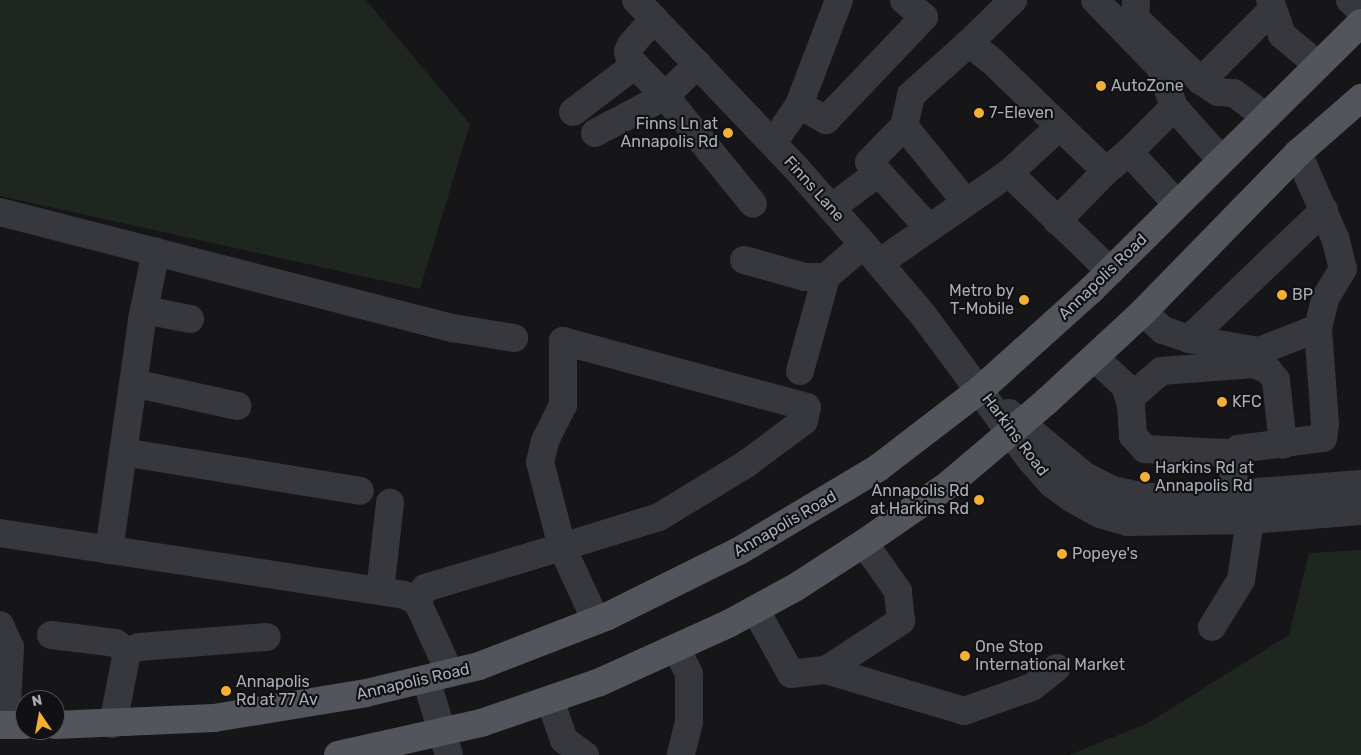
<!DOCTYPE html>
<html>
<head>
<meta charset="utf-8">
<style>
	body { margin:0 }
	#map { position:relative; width:1361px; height:755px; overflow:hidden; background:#161618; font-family:Rubik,sans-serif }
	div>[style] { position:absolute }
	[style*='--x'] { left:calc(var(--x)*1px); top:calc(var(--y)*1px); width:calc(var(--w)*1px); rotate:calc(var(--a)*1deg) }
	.green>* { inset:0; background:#1e261f }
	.minor>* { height:28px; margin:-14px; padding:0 14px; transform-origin:14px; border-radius:14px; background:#37383d }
	.major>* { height:28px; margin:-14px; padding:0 14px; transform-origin:14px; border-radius:14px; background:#53555c }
	.dots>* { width:14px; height:14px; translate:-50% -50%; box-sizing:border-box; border:2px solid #111113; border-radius:50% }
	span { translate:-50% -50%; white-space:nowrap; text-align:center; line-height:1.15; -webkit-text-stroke:4.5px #111113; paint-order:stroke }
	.poi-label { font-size:16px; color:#a8adb8 }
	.left { translate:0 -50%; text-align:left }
	.right { translate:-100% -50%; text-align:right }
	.street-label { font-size:16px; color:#a8adb8 }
	.north { position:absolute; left:15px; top:690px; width:50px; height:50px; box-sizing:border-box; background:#111113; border:1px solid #4d4f55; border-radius:50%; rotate:348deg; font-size:14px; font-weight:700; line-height:20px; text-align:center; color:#a8adb8 }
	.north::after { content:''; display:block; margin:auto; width:18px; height:22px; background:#f2b134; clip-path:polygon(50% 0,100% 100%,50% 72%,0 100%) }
</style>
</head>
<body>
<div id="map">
	<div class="green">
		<i style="clip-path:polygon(0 0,366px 0,470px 124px,420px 289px,0 196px)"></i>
		<i style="clip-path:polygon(1361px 550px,1361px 755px,1069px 755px,1148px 723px,1289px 635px,1309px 553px)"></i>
	</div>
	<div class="minor">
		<i style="--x:636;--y:0;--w:232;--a:46.4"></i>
		<i style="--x:796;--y:168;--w:94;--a:48.5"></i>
		<i style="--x:858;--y:238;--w:101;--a:49.8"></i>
		<i style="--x:923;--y:315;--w:179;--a:53.4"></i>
		<i style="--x:1030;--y:459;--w:33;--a:49"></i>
		<i style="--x:1052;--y:484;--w:24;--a:36"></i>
		<i style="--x:1071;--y:498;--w:33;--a:29"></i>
		<i style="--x:1100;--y:514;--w:29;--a:16"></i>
		<i style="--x:1128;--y:522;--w:122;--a:-0.9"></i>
		<i style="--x:1250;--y:520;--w:111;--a:-4.6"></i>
		<i style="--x:1095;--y:0;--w:93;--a:45.9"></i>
		<i style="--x:1160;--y:67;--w:42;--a:70.7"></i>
		<i style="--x:1174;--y:107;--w:64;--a:135"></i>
		<i style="--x:1136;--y:0;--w:18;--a:93"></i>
		<i style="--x:1135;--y:18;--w:91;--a:43.7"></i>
		<i style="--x:1201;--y:81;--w:20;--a:33"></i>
		<i style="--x:1218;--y:92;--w:16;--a:4"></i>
		<i style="--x:1234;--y:93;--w:39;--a:37"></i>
		<i style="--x:1270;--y:0;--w:37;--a:71"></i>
		<i style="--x:1282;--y:35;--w:47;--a:39.8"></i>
		<i style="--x:1350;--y:0;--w:16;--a:45"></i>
		<i style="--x:969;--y:43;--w:62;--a:-44.3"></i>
		<i style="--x:631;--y:65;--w:14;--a:-102"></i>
		<i style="--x:628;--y:51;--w:7;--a:-63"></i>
		<i style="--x:631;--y:45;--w:35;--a:-49"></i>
		<i style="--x:1201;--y:81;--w:100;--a:-45"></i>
		<i style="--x:799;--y:105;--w:31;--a:29"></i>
		<i style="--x:826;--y:120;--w:142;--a:-46.4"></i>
		<i style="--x:924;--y:17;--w:26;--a:-140"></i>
		<i style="--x:1174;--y:107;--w:71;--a:48.4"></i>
		<i style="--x:573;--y:112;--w:78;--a:-37.2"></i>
		<i style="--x:635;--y:65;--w:43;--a:45.9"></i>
		<i style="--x:665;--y:96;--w:139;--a:50.8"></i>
		<i style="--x:904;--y:126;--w:32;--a:-77"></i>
		<i style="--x:911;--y:95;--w:78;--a:-41.9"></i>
		<i style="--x:969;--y:43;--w:29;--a:38"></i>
		<i style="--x:992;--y:61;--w:158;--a:44"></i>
		<i style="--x:1106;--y:171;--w:30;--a:-40"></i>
		<i style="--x:1129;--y:152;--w:71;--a:47.3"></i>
		<i style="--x:595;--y:133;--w:79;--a:-27.9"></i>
		<i style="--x:665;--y:96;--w:46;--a:-44.1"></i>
		<i style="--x:773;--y:143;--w:46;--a:-55.6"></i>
		<i style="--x:799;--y:105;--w:112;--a:-69.1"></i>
		<i style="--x:1009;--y:173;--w:68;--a:-42.6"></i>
		<i style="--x:831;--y:208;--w:59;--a:-36.7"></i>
		<i style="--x:0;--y:212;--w:468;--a:14.4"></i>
		<i style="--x:453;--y:328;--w:62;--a:9.3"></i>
		<i style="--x:1057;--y:221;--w:70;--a:-45.6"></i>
		<i style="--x:927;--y:226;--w:86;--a:-132.2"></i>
		<i style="--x:869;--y:162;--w:50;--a:-45.8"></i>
		<i style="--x:904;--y:126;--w:97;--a:50.9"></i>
		<i style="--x:744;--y:260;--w:63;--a:15.6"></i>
		<i style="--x:805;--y:277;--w:21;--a:0"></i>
		<i style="--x:826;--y:277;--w:49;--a:-40.9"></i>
		<i style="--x:879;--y:263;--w:158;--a:-34.7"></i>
		<i style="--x:1009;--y:173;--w:141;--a:44.1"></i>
		<i style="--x:144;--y:310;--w:47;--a:11.1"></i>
		<i style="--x:1143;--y:312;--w:27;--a:42"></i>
		<i style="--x:1163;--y:330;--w:28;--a:19"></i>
		<i style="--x:1189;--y:339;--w:71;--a:9.7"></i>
		<i style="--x:1259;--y:351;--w:63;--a:-21.3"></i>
		<i style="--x:1189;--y:339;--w:187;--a:-43.7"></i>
		<i style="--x:1095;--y:358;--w:41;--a:43"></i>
		<i style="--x:1125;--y:386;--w:13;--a:27"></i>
		<i style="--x:1137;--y:392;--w:32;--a:-41"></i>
		<i style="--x:1161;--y:371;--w:93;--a:-4.3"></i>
		<i style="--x:1254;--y:364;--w:15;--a:23"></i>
		<i style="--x:1268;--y:370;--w:13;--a:51"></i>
		<i style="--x:1276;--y:380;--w:65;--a:83.9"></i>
		<i style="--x:800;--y:371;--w:98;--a:-74.5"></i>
		<i style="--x:133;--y:383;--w:107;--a:12.4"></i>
		<i style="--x:1125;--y:386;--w:21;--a:73"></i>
		<i style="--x:1131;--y:406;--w:30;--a:86"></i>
		<i style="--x:1133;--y:436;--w:18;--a:47"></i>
		<i style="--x:1145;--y:449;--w:81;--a:2.8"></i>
		<i style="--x:1226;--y:453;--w:11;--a:56"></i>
		<i style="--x:1009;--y:413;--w:99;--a:39.7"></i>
		<i style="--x:1085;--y:476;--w:30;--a:27"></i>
		<i style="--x:1112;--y:490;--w:34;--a:12"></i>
		<i style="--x:1145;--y:497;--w:46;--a:0"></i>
		<i style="--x:1191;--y:497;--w:170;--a:-4.4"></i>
		<i style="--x:123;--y:452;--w:240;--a:9.3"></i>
		<i style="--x:1235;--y:494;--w:32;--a:-95"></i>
		<i style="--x:1232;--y:462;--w:14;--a:-65"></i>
		<i style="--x:1238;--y:449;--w:86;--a:-7.4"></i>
		<i style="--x:1323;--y:438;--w:14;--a:-82"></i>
		<i style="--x:1325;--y:424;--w:96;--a:-94.2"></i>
		<i style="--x:1318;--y:328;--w:32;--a:-76"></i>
		<i style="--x:1326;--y:297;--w:33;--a:-59"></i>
		<i style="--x:1343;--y:269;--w:32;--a:-104"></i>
		<i style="--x:1335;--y:238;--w:93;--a:-113.5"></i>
		<i style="--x:0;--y:533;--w:409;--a:8.7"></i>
		<i style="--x:404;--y:595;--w:14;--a:25"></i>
		<i style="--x:417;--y:601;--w:79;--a:65.4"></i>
		<i style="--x:109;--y:550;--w:232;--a:-81.8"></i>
		<i style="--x:142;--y:320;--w:70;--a:-78.5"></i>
		<i style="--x:380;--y:591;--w:89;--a:-83.5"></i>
		<i style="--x:417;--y:601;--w:15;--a:-58"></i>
		<i style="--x:425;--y:588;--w:143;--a:-16.7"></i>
		<i style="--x:562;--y:547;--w:102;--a:-17.2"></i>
		<i style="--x:659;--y:517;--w:102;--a:-31.3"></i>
		<i style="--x:746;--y:464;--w:72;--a:-36.6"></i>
		<i style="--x:804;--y:421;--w:14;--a:-78"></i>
		<i style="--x:807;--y:407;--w:253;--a:-164.9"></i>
		<i style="--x:563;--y:341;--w:64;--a:90"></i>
		<i style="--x:563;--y:405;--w:40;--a:116.6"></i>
		<i style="--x:545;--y:441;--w:22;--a:103"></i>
		<i style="--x:540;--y:462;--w:88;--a:75.5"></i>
		<i style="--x:562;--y:547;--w:81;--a:65.3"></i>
		<i style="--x:755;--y:609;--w:74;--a:61"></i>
		<i style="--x:791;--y:674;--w:35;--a:-7"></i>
		<i style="--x:826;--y:670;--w:90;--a:-33.2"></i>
		<i style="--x:901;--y:621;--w:30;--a:-96"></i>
		<i style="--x:898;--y:591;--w:59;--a:-125.3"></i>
		<i style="--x:0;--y:625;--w:24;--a:66"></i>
		<i style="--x:10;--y:647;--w:78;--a:92.9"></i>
		<i style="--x:1212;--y:627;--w:55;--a:-58.3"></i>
		<i style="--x:1241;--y:580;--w:61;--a:-81.5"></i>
		<i style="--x:51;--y:635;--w:65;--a:7"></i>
		<i style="--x:116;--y:643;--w:14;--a:39"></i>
		<i style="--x:676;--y:648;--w:29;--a:63"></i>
		<i style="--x:689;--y:674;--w:48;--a:90"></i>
		<i style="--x:689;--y:722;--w:34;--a:104"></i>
		<i style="--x:826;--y:670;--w:144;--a:16.5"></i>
		<i style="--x:964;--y:711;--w:72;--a:-19.4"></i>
		<i style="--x:1032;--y:687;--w:31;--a:-38"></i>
		<i style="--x:426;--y:679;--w:79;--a:73.2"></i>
		<i style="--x:550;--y:700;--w:42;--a:70.7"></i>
		<i style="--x:564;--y:740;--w:26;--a:36"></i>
		<i style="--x:113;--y:724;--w:73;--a:-79"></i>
		<i style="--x:127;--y:652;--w:13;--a:-23"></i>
		<i style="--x:139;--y:647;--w:128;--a:-4.5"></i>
	</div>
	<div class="major">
		<i style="--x:0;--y:725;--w:25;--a:0"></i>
		<i style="--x:55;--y:725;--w:159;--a:-2.5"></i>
		<i style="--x:214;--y:718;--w:154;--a:-9.3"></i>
		<i style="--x:366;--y:693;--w:116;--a:-13.4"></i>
		<i style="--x:479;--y:666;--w:138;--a:-21.2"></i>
		<i style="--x:608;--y:616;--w:146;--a:-26.4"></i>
		<i style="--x:739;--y:551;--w:162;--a:-30.8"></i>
		<i style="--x:878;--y:468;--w:130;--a:-37.5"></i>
		<i style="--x:981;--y:389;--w:147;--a:-42"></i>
		<i style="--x:1090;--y:291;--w:381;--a:-44.7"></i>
		<i style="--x:338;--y:755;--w:147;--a:-12.6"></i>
		<i style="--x:481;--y:723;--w:126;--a:-19"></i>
		<i style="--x:600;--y:682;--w:143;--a:-24.4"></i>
		<i style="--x:730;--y:623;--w:75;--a:-28.6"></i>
		<i style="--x:796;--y:587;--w:81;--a:-32.9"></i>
		<i style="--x:864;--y:543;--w:102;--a:-34.6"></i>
		<i style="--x:948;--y:485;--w:130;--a:-40.3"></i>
		<i style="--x:1047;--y:401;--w:131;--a:-42.8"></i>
		<i style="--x:1143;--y:312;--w:222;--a:-45.7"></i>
		<i style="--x:1298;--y:153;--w:84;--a:-41.1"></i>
	</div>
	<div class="dots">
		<i style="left:1101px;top:86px;background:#f2b134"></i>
		<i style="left:979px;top:113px;background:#f2b134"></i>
		<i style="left:728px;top:133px;background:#f2b134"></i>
		<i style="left:1282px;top:295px;background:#f2b134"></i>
		<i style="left:1024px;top:300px;background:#f2b134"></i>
		<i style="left:1222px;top:402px;background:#f2b134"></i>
		<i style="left:1145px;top:477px;background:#f2b134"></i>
		<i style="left:979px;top:500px;background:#f2b134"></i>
		<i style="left:1062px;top:554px;background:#f2b134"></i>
		<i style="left:965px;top:656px;background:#f2b134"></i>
		<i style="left:226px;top:691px;background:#f2b134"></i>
	</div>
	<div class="poi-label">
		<span class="left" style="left:1111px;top:86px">AutoZone</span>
		<span class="left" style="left:989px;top:113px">7-Eleven</span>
		<span class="right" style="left:718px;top:133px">Finns Ln at<br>Annapolis Rd</span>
		<span class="right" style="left:1014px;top:300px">Metro by<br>T-Mobile</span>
		<span class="left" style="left:1292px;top:295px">BP</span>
		<span class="left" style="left:1232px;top:402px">KFC</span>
		<span class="left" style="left:1155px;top:477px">Harkins Rd at<br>Annapolis Rd</span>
		<span class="right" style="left:969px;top:500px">Annapolis Rd<br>at Harkins Rd</span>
		<span class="left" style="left:1072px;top:554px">Popeye's</span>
		<span class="left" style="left:975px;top:656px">One Stop<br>International Market</span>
		<span class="left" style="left:236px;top:691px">Annapolis<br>Rd at 77 Av</span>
	</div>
	<div class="street-label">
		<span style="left:814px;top:189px;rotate:48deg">Finns Lane</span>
		<span style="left:1103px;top:277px;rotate:-44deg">Annapolis Road</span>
		<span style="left:1015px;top:435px;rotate:53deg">Harkins Road</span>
		<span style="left:785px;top:524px;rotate:-30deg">Annapolis Road</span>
		<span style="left:413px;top:682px;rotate:-13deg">Annapolis Road</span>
	</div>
	<div class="north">N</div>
</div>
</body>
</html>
